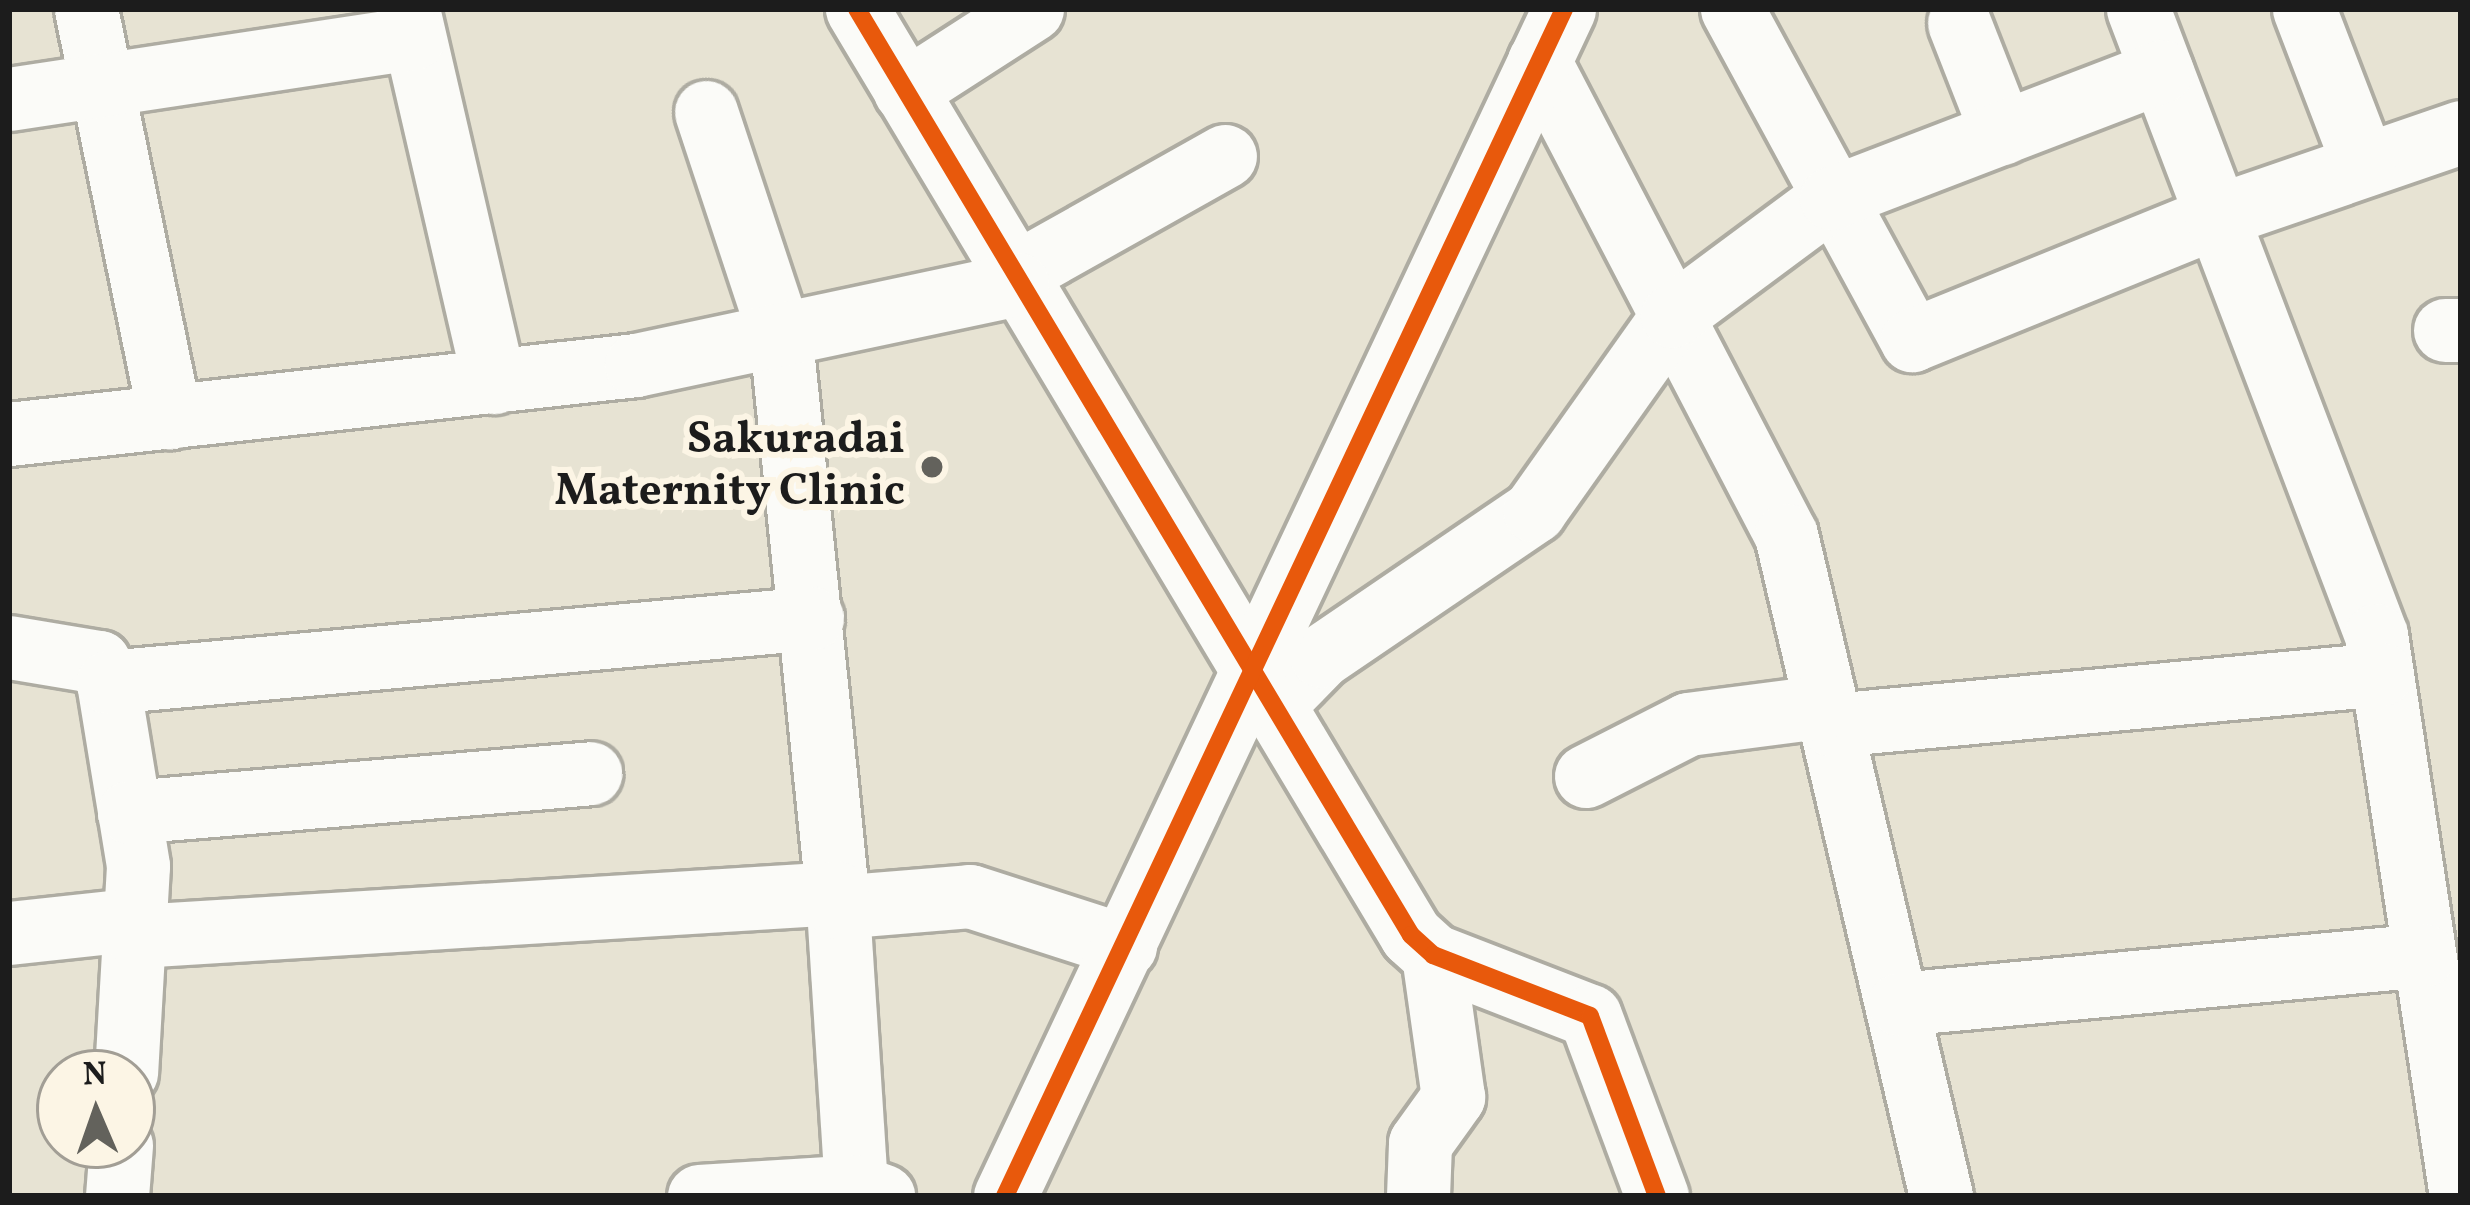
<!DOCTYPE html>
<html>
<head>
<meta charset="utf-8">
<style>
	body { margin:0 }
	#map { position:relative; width:2470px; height:1205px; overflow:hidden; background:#e7e3d3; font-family:Vollkorn,serif }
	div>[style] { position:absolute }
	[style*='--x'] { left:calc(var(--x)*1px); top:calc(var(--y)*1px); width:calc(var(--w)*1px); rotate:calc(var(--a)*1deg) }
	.roads { filter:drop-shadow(3px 0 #aeaca2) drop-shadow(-3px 0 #aeaca2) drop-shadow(0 3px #aeaca2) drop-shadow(0 -3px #aeaca2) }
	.minor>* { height:63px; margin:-31.5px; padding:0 31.5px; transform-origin:31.5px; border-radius:31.5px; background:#fbfbf8 }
	.cycleway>* { height:18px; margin:-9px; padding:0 9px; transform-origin:9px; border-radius:9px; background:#e8590c }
	.dots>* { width:33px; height:33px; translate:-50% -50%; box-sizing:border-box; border:6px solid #fcf5e5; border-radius:50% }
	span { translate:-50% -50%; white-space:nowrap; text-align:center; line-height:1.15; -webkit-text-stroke:12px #fcf5e5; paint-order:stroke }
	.poi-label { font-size:45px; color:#1c1c1c; font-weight:700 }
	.right { translate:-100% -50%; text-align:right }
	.frame { position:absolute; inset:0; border:12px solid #1c1c1c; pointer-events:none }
	.north { position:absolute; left:36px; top:1049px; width:120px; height:120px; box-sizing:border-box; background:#fcf5e5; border:3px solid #a29e95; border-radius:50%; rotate:358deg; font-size:33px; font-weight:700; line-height:48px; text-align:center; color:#1c1c1c }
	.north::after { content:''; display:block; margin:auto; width:42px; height:54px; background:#63625c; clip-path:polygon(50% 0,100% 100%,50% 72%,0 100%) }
</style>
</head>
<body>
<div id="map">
	<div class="roads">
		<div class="minor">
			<i style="--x:86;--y:9;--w:417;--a:78.4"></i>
			<i style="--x:408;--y:9;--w:383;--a:77"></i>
			<i style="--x:857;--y:9;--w:1079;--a:59.11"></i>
			<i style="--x:1411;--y:935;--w:30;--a:42"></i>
			<i style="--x:1433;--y:955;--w:168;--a:21.2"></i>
			<i style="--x:1590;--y:1016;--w:192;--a:69.6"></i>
			<i style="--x:1732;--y:9;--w:377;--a:61.5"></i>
			<i style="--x:1912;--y:340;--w:329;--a:-22.1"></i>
			<i style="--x:2217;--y:216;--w:258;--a:-19"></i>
			<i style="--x:2138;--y:9;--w:670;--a:69.18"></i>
			<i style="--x:2376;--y:635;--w:567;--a:81.38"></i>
			<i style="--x:2304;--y:9;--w:167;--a:69"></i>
			<i style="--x:1959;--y:23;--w:118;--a:68.6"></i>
			<i style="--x:1539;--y:61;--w:534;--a:62.48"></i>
			<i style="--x:1786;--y:535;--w:679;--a:76.8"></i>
			<i style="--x:905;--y:91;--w:151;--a:-32.8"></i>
			<i style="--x:9;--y:99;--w:409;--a:-8.6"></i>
			<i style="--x:706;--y:112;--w:239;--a:71.7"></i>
			<i style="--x:781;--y:339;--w:557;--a:84.23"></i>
			<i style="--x:837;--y:893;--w:294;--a:86.3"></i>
			<i style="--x:1013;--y:275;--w:243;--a:-29.3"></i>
			<i style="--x:2445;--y:330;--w:16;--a:0"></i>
			<i style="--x:9;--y:434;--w:631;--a:-6.28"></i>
			<i style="--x:636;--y:365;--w:390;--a:-12"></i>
			<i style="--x:9;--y:647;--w:91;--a:9.5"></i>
			<i style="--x:99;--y:662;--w:22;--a:66"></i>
			<i style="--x:108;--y:682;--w:186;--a:80.7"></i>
			<i style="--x:138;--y:866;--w:207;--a:93.3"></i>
			<i style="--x:108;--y:682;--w:707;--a:-5.19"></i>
			<i style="--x:1272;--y:706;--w:70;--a:-45.6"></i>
			<i style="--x:1321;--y:656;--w:258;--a:-34.2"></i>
			<i style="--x:1534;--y:511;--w:239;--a:-54.7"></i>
			<i style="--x:1672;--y:316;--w:198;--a:-36.6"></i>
			<i style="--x:1831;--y:198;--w:354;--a:-21"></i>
			<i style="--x:1832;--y:725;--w:552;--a:-5.3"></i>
			<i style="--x:1586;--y:776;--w:114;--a:-27"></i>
			<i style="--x:1688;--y:724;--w:140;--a:-7.4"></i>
			<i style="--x:129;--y:812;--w:463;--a:-4.8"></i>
			<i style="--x:837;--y:907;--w:133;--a:-4.7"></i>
			<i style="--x:970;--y:896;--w:163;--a:17.9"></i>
			<i style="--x:9;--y:933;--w:130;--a:-6.2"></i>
			<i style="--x:137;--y:936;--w:701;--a:-3.52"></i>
			<i style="--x:1899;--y:1004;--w:527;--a:-5.33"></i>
			<i style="--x:117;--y:1196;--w:51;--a:-85.5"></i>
			<i style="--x:699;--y:1196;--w:157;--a:-3.6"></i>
			<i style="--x:856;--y:1186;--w:29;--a:20"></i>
			<i style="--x:1005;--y:1196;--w:1312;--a:-64.78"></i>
			<i style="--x:1418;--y:1196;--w:53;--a:-87.8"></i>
			<i style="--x:1420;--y:1143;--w:57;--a:-54.3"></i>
			<i style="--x:1453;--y:1097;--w:143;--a:-98"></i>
		</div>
	</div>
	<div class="cycleway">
		<i style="--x:857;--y:9;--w:1079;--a:59.11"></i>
		<i style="--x:1411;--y:935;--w:30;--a:42"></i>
		<i style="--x:1433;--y:955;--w:168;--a:21.2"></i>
		<i style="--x:1590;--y:1016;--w:192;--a:69.6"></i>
		<i style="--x:1005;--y:1196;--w:1312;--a:-64.78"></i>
	</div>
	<div class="dots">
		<i style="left:932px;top:467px;background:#63625c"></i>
	</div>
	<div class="poi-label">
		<span class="right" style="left:905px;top:467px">Sakuradai<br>Maternity Clinic</span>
	</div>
	<div class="frame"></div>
	<div class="north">N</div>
</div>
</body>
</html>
